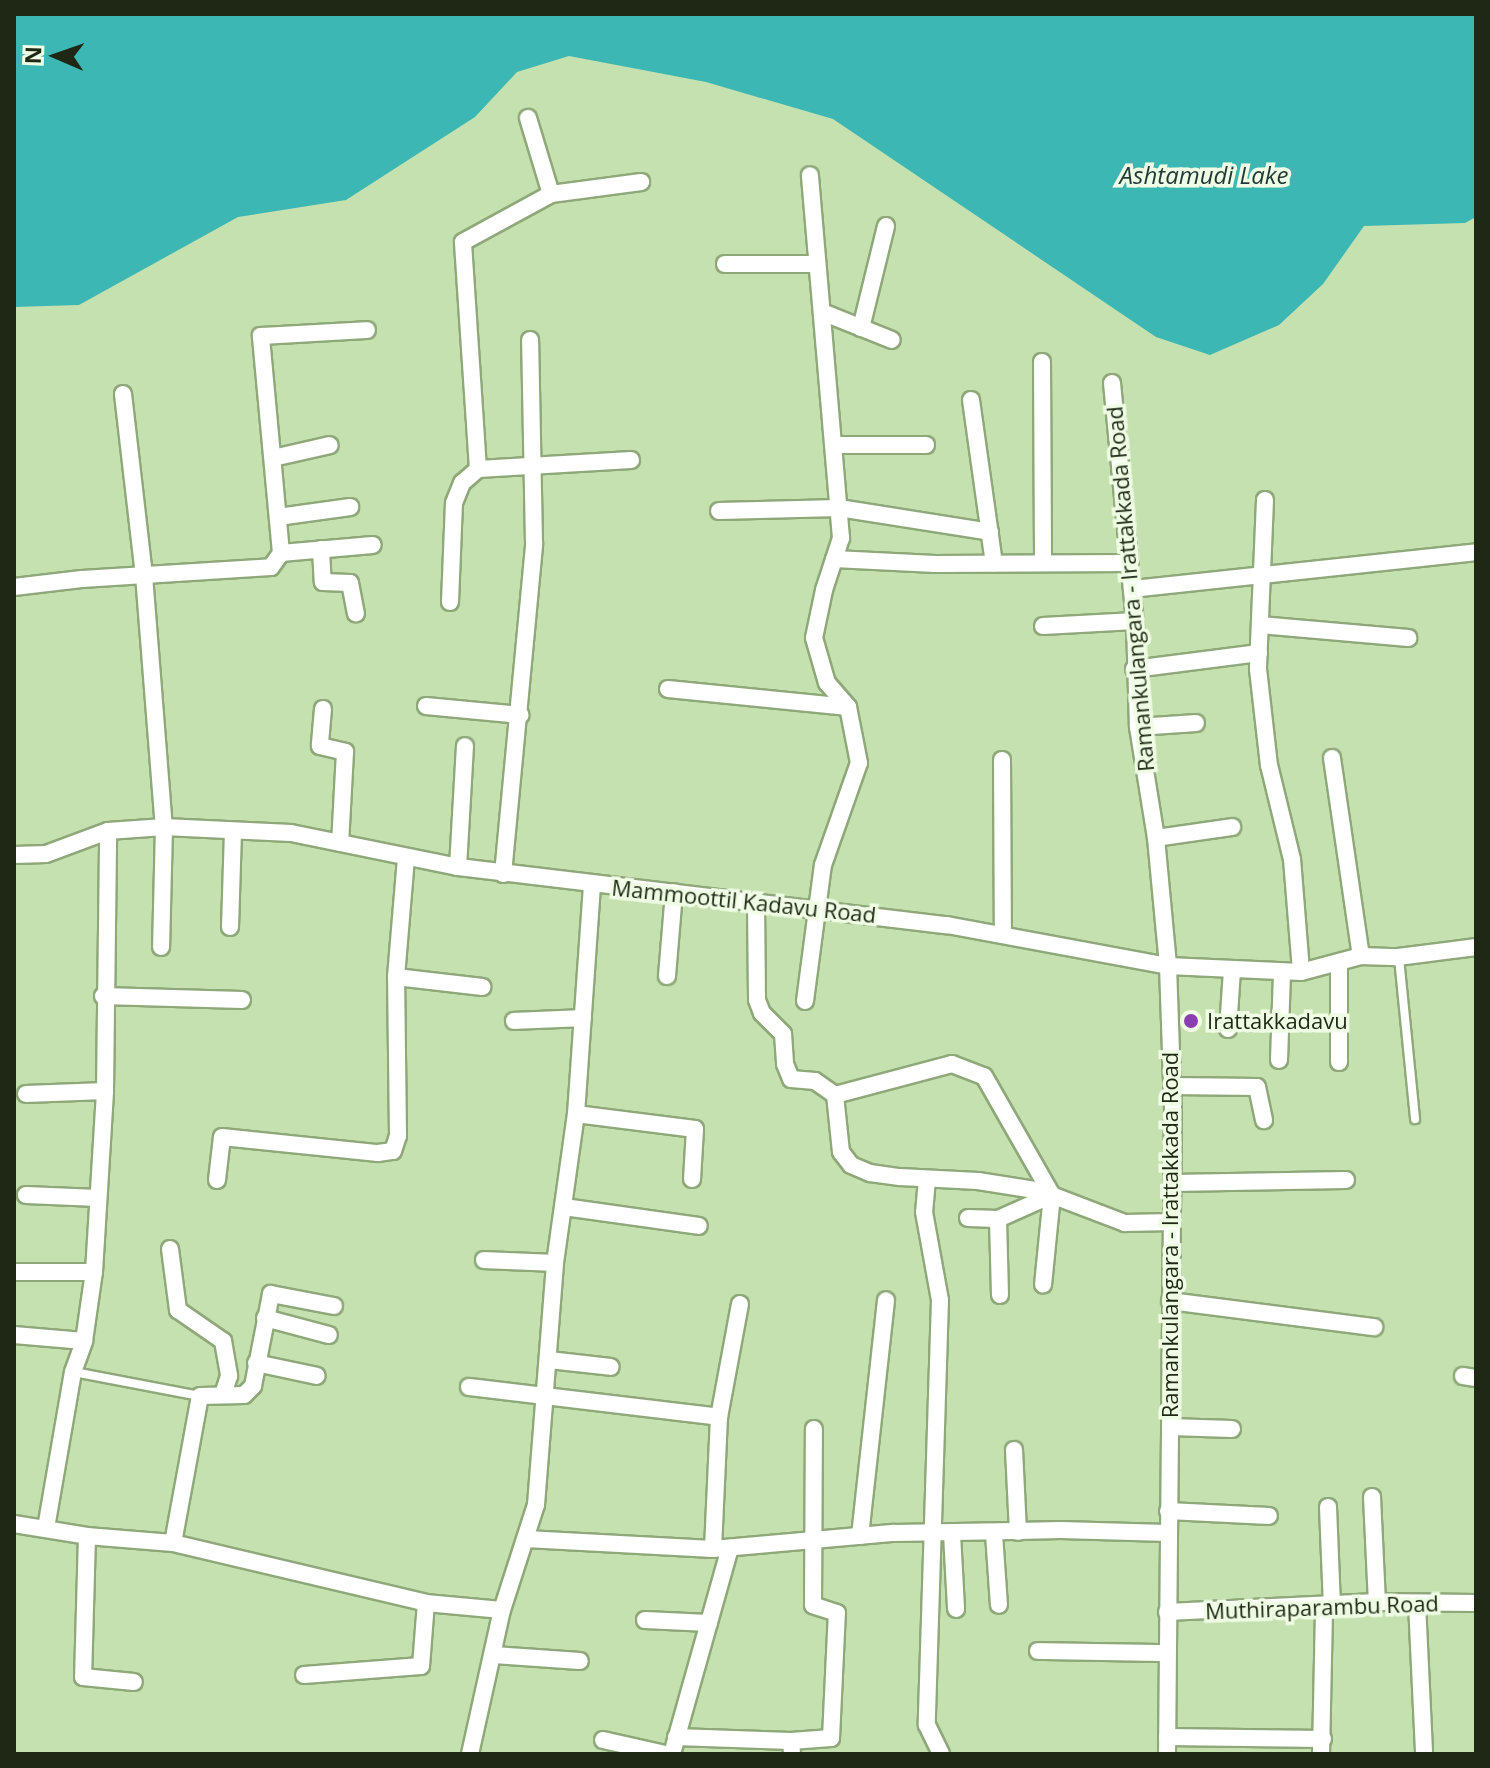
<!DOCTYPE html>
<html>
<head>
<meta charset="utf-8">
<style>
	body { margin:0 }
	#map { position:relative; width:1490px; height:1768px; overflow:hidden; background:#c5e1b0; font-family:"Open Sans",sans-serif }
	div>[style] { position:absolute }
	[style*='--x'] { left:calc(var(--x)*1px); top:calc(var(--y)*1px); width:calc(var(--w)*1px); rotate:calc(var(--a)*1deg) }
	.water>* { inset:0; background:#3db7b3 }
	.roads { filter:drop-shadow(2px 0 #8ea879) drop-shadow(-2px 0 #8ea879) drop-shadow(0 2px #8ea879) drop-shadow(0 -2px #8ea879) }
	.service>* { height:8px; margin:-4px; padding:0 4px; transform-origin:4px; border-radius:4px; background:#fff }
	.minor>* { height:16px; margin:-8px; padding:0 8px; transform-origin:8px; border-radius:8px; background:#fff }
	.dots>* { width:22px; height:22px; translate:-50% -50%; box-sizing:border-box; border:4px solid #effde4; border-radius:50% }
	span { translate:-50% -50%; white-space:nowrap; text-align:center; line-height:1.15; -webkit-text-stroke:7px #effde4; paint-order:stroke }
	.street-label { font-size:22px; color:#1e2815 }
	.poi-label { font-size:22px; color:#1e2815 }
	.left { translate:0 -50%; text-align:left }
	.water-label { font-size:24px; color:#1f3938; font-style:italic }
	.frame { position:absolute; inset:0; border:16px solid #1e2815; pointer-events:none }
	.north { position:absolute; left:16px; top:16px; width:80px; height:80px; -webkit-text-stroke:6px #effde4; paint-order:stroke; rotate:272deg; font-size:22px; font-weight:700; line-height:32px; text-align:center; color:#1e2815 }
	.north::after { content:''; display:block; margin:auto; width:28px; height:36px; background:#1e2815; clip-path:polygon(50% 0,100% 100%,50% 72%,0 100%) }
</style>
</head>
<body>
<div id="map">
	<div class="water">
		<i style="clip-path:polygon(14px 14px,1476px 14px,1476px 217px,1465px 223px,1364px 226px,1323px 284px,1279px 325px,1210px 355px,1156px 337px,833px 119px,706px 82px,569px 56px,517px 72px,475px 117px,346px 200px,238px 217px,79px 305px,14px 307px)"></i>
	</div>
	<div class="roads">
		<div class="service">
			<i style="--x:1399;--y:958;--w:162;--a:84.3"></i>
			<i style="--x:74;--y:1372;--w:128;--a:10.8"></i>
		</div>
		<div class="minor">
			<i style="--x:528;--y:118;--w:79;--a:73.2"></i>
			<i style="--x:725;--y:264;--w:92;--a:0"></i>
			<i style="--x:822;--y:312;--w:75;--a:21.8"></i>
			<i style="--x:861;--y:328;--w:105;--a:-76.2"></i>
			<i style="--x:1042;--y:362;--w:201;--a:89.7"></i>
			<i style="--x:1112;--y:383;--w:239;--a:84.5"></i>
			<i style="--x:1135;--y:621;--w:106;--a:88.4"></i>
			<i style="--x:1138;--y:727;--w:112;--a:80.8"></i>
			<i style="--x:1156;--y:838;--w:129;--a:84.6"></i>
			<i style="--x:1168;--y:966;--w:141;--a:88"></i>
			<i style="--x:1173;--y:1107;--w:647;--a:90.53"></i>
			<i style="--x:123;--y:394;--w:182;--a:83.4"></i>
			<i style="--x:144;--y:575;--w:253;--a:85.5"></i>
			<i style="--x:164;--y:827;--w:120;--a:91.4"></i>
			<i style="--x:971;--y:400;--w:165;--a:82"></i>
			<i style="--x:833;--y:445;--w:93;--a:0"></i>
			<i style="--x:273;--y:458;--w:58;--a:-12.8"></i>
			<i style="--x:631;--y:460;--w:153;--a:176.6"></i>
			<i style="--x:478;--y:469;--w:227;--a:-93.8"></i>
			<i style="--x:463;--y:242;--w:100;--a:-28.6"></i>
			<i style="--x:551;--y:194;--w:91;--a:-7.6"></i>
			<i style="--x:1265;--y:500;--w:169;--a:92.4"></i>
			<i style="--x:1258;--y:669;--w:97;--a:83.5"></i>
			<i style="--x:1269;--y:765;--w:97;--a:76.3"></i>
			<i style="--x:1292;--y:859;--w:113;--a:85.4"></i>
			<i style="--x:719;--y:511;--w:120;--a:-1.4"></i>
			<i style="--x:839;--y:508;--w:153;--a:9"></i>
			<i style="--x:278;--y:517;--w:73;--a:-7.9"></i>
			<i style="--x:321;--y:549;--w:33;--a:87"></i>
			<i style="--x:323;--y:582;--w:27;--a:2"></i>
			<i style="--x:350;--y:583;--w:31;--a:79"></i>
			<i style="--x:281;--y:553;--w:92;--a:-5"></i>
			<i style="--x:834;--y:559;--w:101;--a:2.8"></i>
			<i style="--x:935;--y:564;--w:194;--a:-0.3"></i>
			<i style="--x:14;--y:587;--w:68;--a:-6.7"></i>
			<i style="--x:82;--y:579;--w:189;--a:-3.6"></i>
			<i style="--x:271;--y:567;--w:17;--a:-54"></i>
			<i style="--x:281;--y:553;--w:218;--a:-95.3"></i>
			<i style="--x:261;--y:336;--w:106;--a:-3.2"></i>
			<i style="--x:1132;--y:589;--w:346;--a:-6.1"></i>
			<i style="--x:450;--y:602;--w:99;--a:-87.7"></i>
			<i style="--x:454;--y:503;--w:22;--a:-68"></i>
			<i style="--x:462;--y:483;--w:21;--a:-41"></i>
			<i style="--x:1260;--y:625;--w:149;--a:5"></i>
			<i style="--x:1043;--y:626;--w:92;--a:-3.1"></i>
			<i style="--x:1134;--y:669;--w:126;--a:-7.3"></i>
			<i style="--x:668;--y:689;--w:181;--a:5.7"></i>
			<i style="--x:426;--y:706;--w:95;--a:5.4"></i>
			<i style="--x:323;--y:709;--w:37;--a:95"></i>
			<i style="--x:320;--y:746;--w:26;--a:13"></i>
			<i style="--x:345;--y:752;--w:91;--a:93.1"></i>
			<i style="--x:1138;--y:727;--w:58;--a:-3.9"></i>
			<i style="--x:1332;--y:758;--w:200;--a:81.7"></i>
			<i style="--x:1002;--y:760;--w:174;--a:89.7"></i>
			<i style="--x:1156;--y:838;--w:77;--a:-8.2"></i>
			<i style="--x:14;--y:855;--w:32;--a:-2"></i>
			<i style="--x:46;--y:854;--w:66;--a:-20.4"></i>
			<i style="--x:108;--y:831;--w:56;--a:-4.1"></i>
			<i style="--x:164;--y:827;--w:127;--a:2.7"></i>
			<i style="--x:291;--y:833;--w:170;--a:11.5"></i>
			<i style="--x:458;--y:867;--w:492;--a:6.8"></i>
			<i style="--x:947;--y:925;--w:225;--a:10.5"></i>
			<i style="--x:1168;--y:966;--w:133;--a:2.6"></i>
			<i style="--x:1301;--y:972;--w:62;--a:-14.9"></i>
			<i style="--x:1361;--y:956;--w:37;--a:2"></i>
			<i style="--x:1398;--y:957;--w:79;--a:-7.3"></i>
			<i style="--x:458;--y:867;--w:121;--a:-86.7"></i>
			<i style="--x:503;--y:874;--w:332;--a:-84.6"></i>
			<i style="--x:534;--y:543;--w:203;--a:-91.1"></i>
			<i style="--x:756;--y:903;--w:97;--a:89.4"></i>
			<i style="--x:757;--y:1000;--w:14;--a:69"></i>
			<i style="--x:762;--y:1013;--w:30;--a:45"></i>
			<i style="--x:783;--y:1034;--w:30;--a:86"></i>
			<i style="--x:785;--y:1064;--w:16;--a:68"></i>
			<i style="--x:791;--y:1079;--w:24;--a:5"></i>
			<i style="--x:815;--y:1081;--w:24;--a:35"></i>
			<i style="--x:835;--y:1095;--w:57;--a:84"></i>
			<i style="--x:841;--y:1152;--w:16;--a:52"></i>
			<i style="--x:851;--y:1165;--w:21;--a:23"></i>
			<i style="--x:870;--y:1173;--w:30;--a:8"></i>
			<i style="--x:900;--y:1177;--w:78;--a:2.9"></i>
			<i style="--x:978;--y:1181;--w:64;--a:9"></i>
			<i style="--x:1041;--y:1191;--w:90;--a:20.9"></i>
			<i style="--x:1125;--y:1223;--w:47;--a:-1.2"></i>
			<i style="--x:230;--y:927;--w:96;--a:-88.2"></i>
			<i style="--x:667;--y:976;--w:84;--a:-85.2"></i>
			<i style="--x:396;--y:977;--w:87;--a:6.6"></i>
			<i style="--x:103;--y:996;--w:139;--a:1.6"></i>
			<i style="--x:805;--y:1001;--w:137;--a:-82.5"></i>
			<i style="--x:823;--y:865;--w:108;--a:-70.6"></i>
			<i style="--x:859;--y:763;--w:57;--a:-101.1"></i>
			<i style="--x:848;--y:707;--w:32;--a:-131"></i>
			<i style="--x:827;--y:683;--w:47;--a:-106.1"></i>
			<i style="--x:814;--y:638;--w:49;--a:-78.2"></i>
			<i style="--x:824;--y:590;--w:55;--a:-71.9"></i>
			<i style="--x:841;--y:538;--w:364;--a:-94.9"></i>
			<i style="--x:514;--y:1021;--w:69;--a:-2.5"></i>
			<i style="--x:1228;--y:1029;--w:59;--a:-86.1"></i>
			<i style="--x:1279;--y:1060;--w:87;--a:-88"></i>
			<i style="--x:1339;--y:1062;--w:97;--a:-90"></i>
			<i style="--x:1172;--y:1086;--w:85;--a:0.7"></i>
			<i style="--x:1257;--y:1087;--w:34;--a:78"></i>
			<i style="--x:26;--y:1094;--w:79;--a:-2.2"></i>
			<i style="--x:835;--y:1095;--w:121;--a:-14.8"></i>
			<i style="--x:952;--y:1064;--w:34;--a:21"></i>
			<i style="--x:984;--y:1076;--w:137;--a:60.3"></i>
			<i style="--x:1052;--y:1195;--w:90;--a:95.7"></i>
			<i style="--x:576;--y:1114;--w:120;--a:7.2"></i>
			<i style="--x:695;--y:1129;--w:50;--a:93.4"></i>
			<i style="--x:927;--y:1179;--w:33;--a:95"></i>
			<i style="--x:924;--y:1212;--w:89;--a:79.7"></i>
			<i style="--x:940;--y:1300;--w:425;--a:91.8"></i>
			<i style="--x:927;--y:1725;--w:32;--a:64"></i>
			<i style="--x:217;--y:1180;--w:43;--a:-83.4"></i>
			<i style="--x:222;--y:1137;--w:157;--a:5.9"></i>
			<i style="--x:378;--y:1153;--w:15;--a:-8"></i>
			<i style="--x:393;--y:1151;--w:16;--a:-72"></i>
			<i style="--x:398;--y:1136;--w:159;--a:-90.7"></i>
			<i style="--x:396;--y:977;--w:120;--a:-85.2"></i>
			<i style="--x:1172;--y:1183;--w:174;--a:-1"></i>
			<i style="--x:26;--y:1195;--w:72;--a:2.4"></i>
			<i style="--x:564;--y:1207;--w:136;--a:8"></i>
			<i style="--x:968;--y:1218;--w:30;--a:2"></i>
			<i style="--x:998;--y:1219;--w:59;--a:-24"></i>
			<i style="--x:998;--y:1219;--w:76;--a:88.5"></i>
			<i style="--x:170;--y:1249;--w:62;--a:82.5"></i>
			<i style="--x:178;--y:1310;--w:55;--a:34.6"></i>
			<i style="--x:223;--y:1341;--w:36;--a:80"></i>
			<i style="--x:229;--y:1376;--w:20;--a:108"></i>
			<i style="--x:484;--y:1260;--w:71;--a:2.4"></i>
			<i style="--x:14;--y:1272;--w:80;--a:0"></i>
			<i style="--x:1170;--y:1301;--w:206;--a:7.3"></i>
			<i style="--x:740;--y:1304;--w:115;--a:100.5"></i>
			<i style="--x:719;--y:1417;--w:132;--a:92.6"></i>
			<i style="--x:713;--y:1549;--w:182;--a:-5.1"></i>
			<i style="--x:894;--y:1533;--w:167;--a:-1"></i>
			<i style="--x:1061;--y:1530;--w:107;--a:1.6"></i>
			<i style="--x:265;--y:1318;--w:66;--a:14.9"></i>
			<i style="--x:14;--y:1335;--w:70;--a:4.9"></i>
			<i style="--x:549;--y:1360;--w:62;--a:6.4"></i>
			<i style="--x:256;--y:1363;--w:62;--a:12"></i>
			<i style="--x:1463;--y:1376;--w:13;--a:9"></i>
			<i style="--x:469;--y:1387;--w:252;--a:6.8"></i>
			<i style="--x:1170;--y:1427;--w:62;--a:1.8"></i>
			<i style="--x:1014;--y:1450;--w:82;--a:87.2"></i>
			<i style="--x:1372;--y:1497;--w:105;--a:87.3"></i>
			<i style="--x:1328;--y:1507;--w:99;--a:87.7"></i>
			<i style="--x:1168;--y:1511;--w:101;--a:2.8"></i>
			<i style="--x:14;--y:1524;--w:74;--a:9.3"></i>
			<i style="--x:87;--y:1536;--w:86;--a:4.7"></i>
			<i style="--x:173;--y:1543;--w:260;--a:13.3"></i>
			<i style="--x:426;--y:1603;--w:76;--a:5.3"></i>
			<i style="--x:46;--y:1528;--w:158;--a:-80.2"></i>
			<i style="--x:73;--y:1372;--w:33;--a:-70"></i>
			<i style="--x:84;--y:1341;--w:70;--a:-81.8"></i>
			<i style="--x:94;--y:1272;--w:181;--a:-86.5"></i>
			<i style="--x:105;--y:1091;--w:260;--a:-89.3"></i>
			<i style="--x:952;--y:1534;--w:75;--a:86.9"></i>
			<i style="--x:994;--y:1534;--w:71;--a:86"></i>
			<i style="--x:87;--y:1536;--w:141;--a:91.6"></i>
			<i style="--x:83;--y:1677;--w:51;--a:5.6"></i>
			<i style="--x:860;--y:1536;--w:237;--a:-83.7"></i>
			<i style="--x:526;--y:1539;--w:187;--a:3.1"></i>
			<i style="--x:173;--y:1543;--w:149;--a:-79.6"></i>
			<i style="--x:200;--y:1396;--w:44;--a:-1.3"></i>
			<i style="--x:244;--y:1395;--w:13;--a:-45"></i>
			<i style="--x:253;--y:1386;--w:94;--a:-78.9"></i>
			<i style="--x:271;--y:1294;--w:64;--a:10.8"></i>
			<i style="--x:1417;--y:1603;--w:151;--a:87.3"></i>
			<i style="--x:1167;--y:1612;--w:210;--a:-2.7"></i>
			<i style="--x:1377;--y:1602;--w:99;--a:0.6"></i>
			<i style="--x:645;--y:1620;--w:64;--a:2.7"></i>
			<i style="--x:1038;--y:1651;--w:129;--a:0.9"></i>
			<i style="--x:494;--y:1655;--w:86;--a:4"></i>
			<i style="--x:304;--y:1675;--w:117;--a:-4.4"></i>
			<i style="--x:421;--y:1666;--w:63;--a:-85.5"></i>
			<i style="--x:676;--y:1737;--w:115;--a:2"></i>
			<i style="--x:1167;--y:1737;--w:156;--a:0.7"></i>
			<i style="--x:603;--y:1740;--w:64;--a:12.7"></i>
			<i style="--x:470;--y:1754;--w:148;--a:-77.5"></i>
			<i style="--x:502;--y:1610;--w:110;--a:-72.1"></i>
			<i style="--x:536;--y:1505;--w:243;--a:-85.5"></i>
			<i style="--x:555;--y:1263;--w:150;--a:-82"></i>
			<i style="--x:576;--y:1114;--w:231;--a:-86"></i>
			<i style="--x:672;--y:1754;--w:214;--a:-74.3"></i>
			<i style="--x:792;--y:1754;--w:13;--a:-94"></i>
			<i style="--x:791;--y:1741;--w:40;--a:-4.3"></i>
			<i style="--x:831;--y:1738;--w:125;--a:-87.3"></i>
			<i style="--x:837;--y:1613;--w:25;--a:-162"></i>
			<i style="--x:813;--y:1605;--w:176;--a:-89.7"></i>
			<i style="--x:1321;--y:1754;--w:149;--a:-88.8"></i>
		</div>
	</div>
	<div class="dots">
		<i style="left:1191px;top:1021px;background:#8a3fb1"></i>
	</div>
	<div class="street-label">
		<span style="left:1130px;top:589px;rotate:-95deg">Ramankulangara - Irattakkada Road</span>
		<span style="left:744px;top:901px;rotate:6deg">Mammoottil Kadavu Road</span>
		<span style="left:1170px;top:1235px;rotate:-90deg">Ramankulangara - Irattakkada Road</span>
		<span style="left:1322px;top:1607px;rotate:-2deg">Muthiraparambu Road</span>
	</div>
	<div class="poi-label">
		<span class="left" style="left:1207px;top:1021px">Irattakkadavu</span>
	</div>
	<div class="water-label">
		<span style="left:1204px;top:175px">Ashtamudi Lake</span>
	</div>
	<div class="frame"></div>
	<div class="north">N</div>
</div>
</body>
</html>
